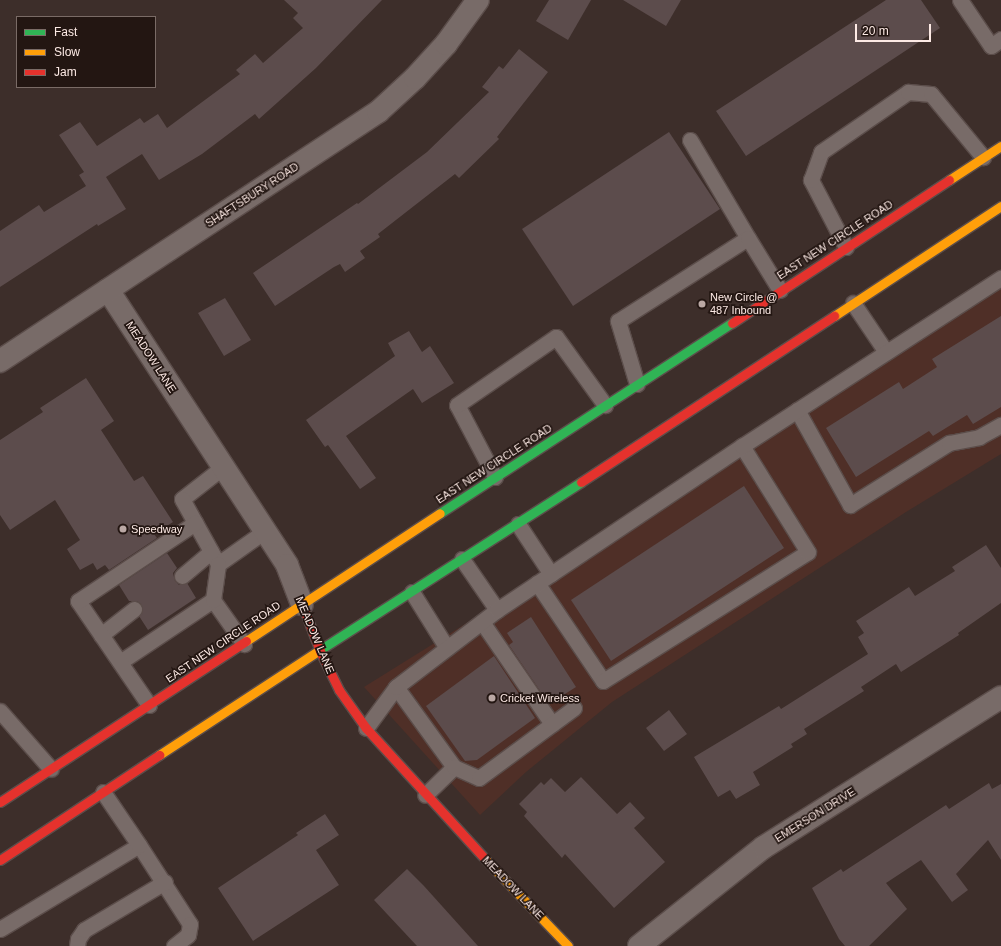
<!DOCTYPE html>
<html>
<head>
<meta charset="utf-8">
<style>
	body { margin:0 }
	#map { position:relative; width:1001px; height:946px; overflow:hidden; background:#3d2e2a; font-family:Helvetica,sans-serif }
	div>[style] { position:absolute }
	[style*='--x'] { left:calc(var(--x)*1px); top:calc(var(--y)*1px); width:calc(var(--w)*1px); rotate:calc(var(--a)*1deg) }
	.built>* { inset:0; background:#4f2f27 }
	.building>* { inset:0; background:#5c4c4c }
	.roads { filter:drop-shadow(1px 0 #5b4d4a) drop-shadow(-1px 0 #5b4d4a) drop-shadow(0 1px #5b4d4a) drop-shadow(0 -1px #5b4d4a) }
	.lane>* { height:15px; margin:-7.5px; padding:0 7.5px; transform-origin:7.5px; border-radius:7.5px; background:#786b68 }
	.street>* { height:22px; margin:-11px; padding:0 11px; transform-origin:11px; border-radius:11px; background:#786b68 }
	.fast>* { height:9px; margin:-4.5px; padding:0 4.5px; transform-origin:4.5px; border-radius:4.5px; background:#30b455 }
	.slow>* { height:9px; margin:-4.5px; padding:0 4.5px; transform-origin:4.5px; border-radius:4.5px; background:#ff9f0a }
	.jam>* { height:9px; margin:-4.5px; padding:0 4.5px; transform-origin:4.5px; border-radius:4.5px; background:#e5322d }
	.dots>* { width:11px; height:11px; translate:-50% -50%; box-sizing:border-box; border:2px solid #231612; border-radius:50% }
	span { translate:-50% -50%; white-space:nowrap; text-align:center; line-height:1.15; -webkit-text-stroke:3.5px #231612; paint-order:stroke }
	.street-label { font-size:11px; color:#fdeae5 }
	.poi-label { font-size:11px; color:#fdeae5 }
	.left { translate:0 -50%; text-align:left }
	.legend { position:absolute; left:16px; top:16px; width:140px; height:72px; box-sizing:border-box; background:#231612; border:1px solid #7a6b66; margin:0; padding:5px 7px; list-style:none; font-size:12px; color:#fdeae5 }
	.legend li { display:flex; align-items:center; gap:8px; height:20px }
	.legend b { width:20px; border:1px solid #7a6b66 }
	.scale { position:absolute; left:855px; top:24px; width:76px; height:18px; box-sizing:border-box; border:2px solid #fdeae5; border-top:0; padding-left:5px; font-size:12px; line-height:14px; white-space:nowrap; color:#fdeae5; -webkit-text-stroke:3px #231612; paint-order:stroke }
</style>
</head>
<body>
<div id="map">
	<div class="built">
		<i style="clip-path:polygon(1001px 287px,1001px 454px,906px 512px,612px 702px,526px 772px,480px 815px,364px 687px,913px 345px)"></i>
	</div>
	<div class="building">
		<i style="clip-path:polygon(284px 0,382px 0,316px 68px,259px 119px,255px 114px,202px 154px,159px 180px,142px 154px,106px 177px,126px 209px,98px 226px,97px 224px,0 287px,0 231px,39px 205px,44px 212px,86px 186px,79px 175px,84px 172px,59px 135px,80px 122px,97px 146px,140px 118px,144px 123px,158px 114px,167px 128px,240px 74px,236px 70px,255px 54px,263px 63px,303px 28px,293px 18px,298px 13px)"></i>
		<i style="clip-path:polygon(549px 0,591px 0,568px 40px,536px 21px)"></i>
		<i style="clip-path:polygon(623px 0,681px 0,666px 26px)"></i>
		<i style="clip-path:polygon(886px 0,921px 0,940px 28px,746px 156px,716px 111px)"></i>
		<i style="clip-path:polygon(519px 49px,548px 72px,497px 137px,499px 139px,459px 178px,455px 174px,378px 234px,380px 237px,360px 251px,365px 258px,345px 272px,340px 264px,334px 267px,275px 306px,253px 273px,357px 203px,358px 204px,427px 152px,489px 92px,482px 87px,499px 66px,503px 69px)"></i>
		<i style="clip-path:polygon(669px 132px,720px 209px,573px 306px,522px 229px)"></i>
		<i style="clip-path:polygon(225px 298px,251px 340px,224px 356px,198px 313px)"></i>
		<i style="clip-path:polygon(1001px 316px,1001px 407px,973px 424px,967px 415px,933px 436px,929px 431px,856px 477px,826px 428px,899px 382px,903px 389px,937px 367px,932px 359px)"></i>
		<i style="clip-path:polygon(409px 331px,422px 352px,430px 346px,454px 383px,422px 403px,413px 389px,346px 436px,376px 478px,360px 489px,328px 445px,325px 447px,306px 420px,395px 356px,388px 343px)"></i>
		<i style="clip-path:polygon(86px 378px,114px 421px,101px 430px,134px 481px,143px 476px,173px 522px,154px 534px,157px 538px,109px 570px,105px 565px,97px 570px,93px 563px,80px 570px,67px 549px,80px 540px,55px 500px,10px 530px,0 515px,0 440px,43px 412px,40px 408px)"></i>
		<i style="clip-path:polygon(744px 486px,784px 548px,611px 661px,571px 600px)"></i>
		<i style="clip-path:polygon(986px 545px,1001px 568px,1001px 603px,958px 633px,959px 635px,901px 672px,896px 664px,861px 687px,864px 691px,804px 729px,807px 734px,791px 744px,793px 747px,753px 772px,760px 785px,736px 799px,730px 790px,718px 797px,694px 757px,779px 706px,781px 709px,868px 654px,858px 637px,864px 633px,856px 621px,909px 587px,915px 596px,955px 571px,952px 567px)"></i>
		<i style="clip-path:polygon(167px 553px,177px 568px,173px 573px,175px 581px,179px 585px,187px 583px,196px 598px,148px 630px,139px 616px,142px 612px,141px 604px,137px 601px,129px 601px,119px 585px)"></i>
		<i style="clip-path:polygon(531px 617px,576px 687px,549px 704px,509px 645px,513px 642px,507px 633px)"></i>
		<i style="clip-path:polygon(494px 656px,535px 718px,477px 760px,465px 761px,426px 706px)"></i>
		<i style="clip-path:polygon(669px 710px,687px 734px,664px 751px,646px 728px)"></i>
		<i style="clip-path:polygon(581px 777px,617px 814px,630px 802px,645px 818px,634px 828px,665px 862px,614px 908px,565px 854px,562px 858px,524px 816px,527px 812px,519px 804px,541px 782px,544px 785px,551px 778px,565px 792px)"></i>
		<i style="clip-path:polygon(989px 783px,992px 789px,1001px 784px,1001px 860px,988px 840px,956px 874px,968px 890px,952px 902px,921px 860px,886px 883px,907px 909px,869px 946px,845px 946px,839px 939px,812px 888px,841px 869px,843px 872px,946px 805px,949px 809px)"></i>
		<i style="clip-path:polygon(325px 814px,339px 835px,316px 850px,339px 885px,253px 941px,218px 888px,298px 835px,296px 833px)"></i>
		<i style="clip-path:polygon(407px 869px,424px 886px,478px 946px,417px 946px,374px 900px)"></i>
	</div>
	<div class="roads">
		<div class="lane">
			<i style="--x:960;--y:0;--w:55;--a:56"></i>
			<i style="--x:991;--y:46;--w:12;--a:-35"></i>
			<i style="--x:690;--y:140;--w:114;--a:59.4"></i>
			<i style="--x:846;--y:247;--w:76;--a:-117.6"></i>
			<i style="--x:811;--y:180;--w:30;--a:-70"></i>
			<i style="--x:821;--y:152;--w:106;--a:-34.6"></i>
			<i style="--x:908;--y:92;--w:23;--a:5"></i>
			<i style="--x:931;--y:94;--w:82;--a:50.5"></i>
			<i style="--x:853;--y:303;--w:59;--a:56"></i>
			<i style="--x:637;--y:384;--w:66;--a:-106.8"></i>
			<i style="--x:618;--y:321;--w:154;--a:-32.6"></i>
			<i style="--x:748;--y:238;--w:61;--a:58.4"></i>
			<i style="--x:797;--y:410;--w:109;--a:60.8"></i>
			<i style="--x:850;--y:505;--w:117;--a:-32.1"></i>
			<i style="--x:949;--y:443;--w:31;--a:-11"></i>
			<i style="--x:979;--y:437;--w:25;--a:-29"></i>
			<i style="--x:223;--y:467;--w:52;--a:142"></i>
			<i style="--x:182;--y:499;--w:74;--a:61"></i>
			<i style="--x:218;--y:564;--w:57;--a:-35.1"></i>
			<i style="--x:495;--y:477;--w:81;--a:-117.8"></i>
			<i style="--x:457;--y:405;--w:120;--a:-34.5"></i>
			<i style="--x:556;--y:337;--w:84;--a:54.2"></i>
			<i style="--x:518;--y:524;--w:60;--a:56.6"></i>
			<i style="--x:462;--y:559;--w:62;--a:55.5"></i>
			<i style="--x:182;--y:576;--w:38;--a:-40"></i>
			<i style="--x:537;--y:583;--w:118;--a:56"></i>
			<i style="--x:603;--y:681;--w:242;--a:-32.2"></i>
			<i style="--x:808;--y:552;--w:125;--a:-121.9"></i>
			<i style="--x:412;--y:592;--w:66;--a:58"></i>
			<i style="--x:213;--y:600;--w:54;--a:54.8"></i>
			<i style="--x:482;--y:622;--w:124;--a:55.5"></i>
			<i style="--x:101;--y:635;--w:42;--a:-38.2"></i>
			<i style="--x:120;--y:662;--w:112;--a:-33.7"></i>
			<i style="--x:213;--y:600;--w:36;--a:-82"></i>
			<i style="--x:396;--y:687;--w:99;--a:54.1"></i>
			<i style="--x:454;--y:767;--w:40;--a:136"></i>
			<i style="--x:149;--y:705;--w:126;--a:-124.3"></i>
			<i style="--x:78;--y:601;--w:141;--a:-33.7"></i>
			<i style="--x:0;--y:711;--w:77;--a:48.7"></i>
			<i style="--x:366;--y:728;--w:51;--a:-53.8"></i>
			<i style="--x:396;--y:687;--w:127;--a:-37.3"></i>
			<i style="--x:497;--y:610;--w:295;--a:-33.8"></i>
			<i style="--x:742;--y:446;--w:309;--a:-33"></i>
			<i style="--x:454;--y:767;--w:27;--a:24"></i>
			<i style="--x:479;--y:778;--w:118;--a:-36.4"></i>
			<i style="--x:139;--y:845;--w:94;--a:57.2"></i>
			<i style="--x:190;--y:924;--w:11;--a:100"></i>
			<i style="--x:188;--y:935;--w:18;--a:142"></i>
			<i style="--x:0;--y:929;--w:162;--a:-31.1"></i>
			<i style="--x:139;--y:845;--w:64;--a:-124.2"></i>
			<i style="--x:77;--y:946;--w:7;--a:-82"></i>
			<i style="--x:78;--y:939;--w:11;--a:-56"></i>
			<i style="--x:84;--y:930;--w:94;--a:-30.7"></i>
		</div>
		<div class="street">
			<i style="--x:108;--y:290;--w:328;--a:56.9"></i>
			<i style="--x:287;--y:565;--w:42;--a:69"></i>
			<i style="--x:0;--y:361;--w:453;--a:-33.4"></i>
			<i style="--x:378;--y:112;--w:50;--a:-42.6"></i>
			<i style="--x:415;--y:78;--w:46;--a:-47.6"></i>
			<i style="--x:446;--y:44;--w:54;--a:-54"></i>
			<i style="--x:639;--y:946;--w:159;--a:-38.4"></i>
			<i style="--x:764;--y:847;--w:280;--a:-32.3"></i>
		</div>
		<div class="fast">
			<i style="--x:440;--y:513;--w:348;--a:-33.1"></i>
			<i style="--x:318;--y:651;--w:313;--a:-32.7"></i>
		</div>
		<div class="slow">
			<i style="--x:949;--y:180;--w:62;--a:-33.2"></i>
			<i style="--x:834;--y:316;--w:200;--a:-33.4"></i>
			<i style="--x:246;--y:641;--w:232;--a:-33.4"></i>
			<i style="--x:159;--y:755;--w:190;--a:-33.2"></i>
			<i style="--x:485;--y:859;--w:120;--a:46.3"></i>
		</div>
		<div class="jam">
			<i style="--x:732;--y:323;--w:260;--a:-33.4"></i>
			<i style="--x:581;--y:482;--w:303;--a:-33.3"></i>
			<i style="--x:302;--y:604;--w:50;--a:69"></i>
			<i style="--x:320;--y:651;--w:43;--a:64"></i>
			<i style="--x:339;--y:690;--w:47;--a:54.6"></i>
			<i style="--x:366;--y:728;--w:177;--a:47.7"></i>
			<i style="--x:0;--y:802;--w:294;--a:-33.2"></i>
			<i style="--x:0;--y:860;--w:191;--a:-33.4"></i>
		</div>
	</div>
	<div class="dots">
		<i style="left:702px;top:304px;background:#baa8a4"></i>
		<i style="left:123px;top:529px;background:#baa8a4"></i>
		<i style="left:492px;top:698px;background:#baa8a4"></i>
	</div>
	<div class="street-label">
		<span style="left:252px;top:195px;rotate:-33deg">SHAFTSBURY ROAD</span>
		<span style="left:835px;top:240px;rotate:-33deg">EAST NEW CIRCLE ROAD</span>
		<span style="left:151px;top:357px;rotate:57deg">MEADOW LANE</span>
		<span style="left:494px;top:464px;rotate:-33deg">EAST NEW CIRCLE ROAD</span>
		<span style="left:315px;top:635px;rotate:67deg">MEADOW LANE</span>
		<span style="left:223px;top:642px;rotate:-34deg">EAST NEW CIRCLE ROAD</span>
		<span style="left:815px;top:815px;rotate:-32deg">EMERSON DRIVE</span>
		<span style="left:513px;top:888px;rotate:46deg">MEADOW LANE</span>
	</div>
	<div class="poi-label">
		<span class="left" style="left:710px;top:304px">New Circle @<br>487 Inbound</span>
		<span class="left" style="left:131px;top:529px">Speedway</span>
		<span class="left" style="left:500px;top:698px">Cricket Wireless</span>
	</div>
	<ul class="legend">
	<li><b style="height:5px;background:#30b455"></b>Fast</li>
	<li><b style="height:5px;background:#ff9f0a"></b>Slow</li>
	<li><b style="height:5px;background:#e5322d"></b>Jam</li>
	</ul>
	<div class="scale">20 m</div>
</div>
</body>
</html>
